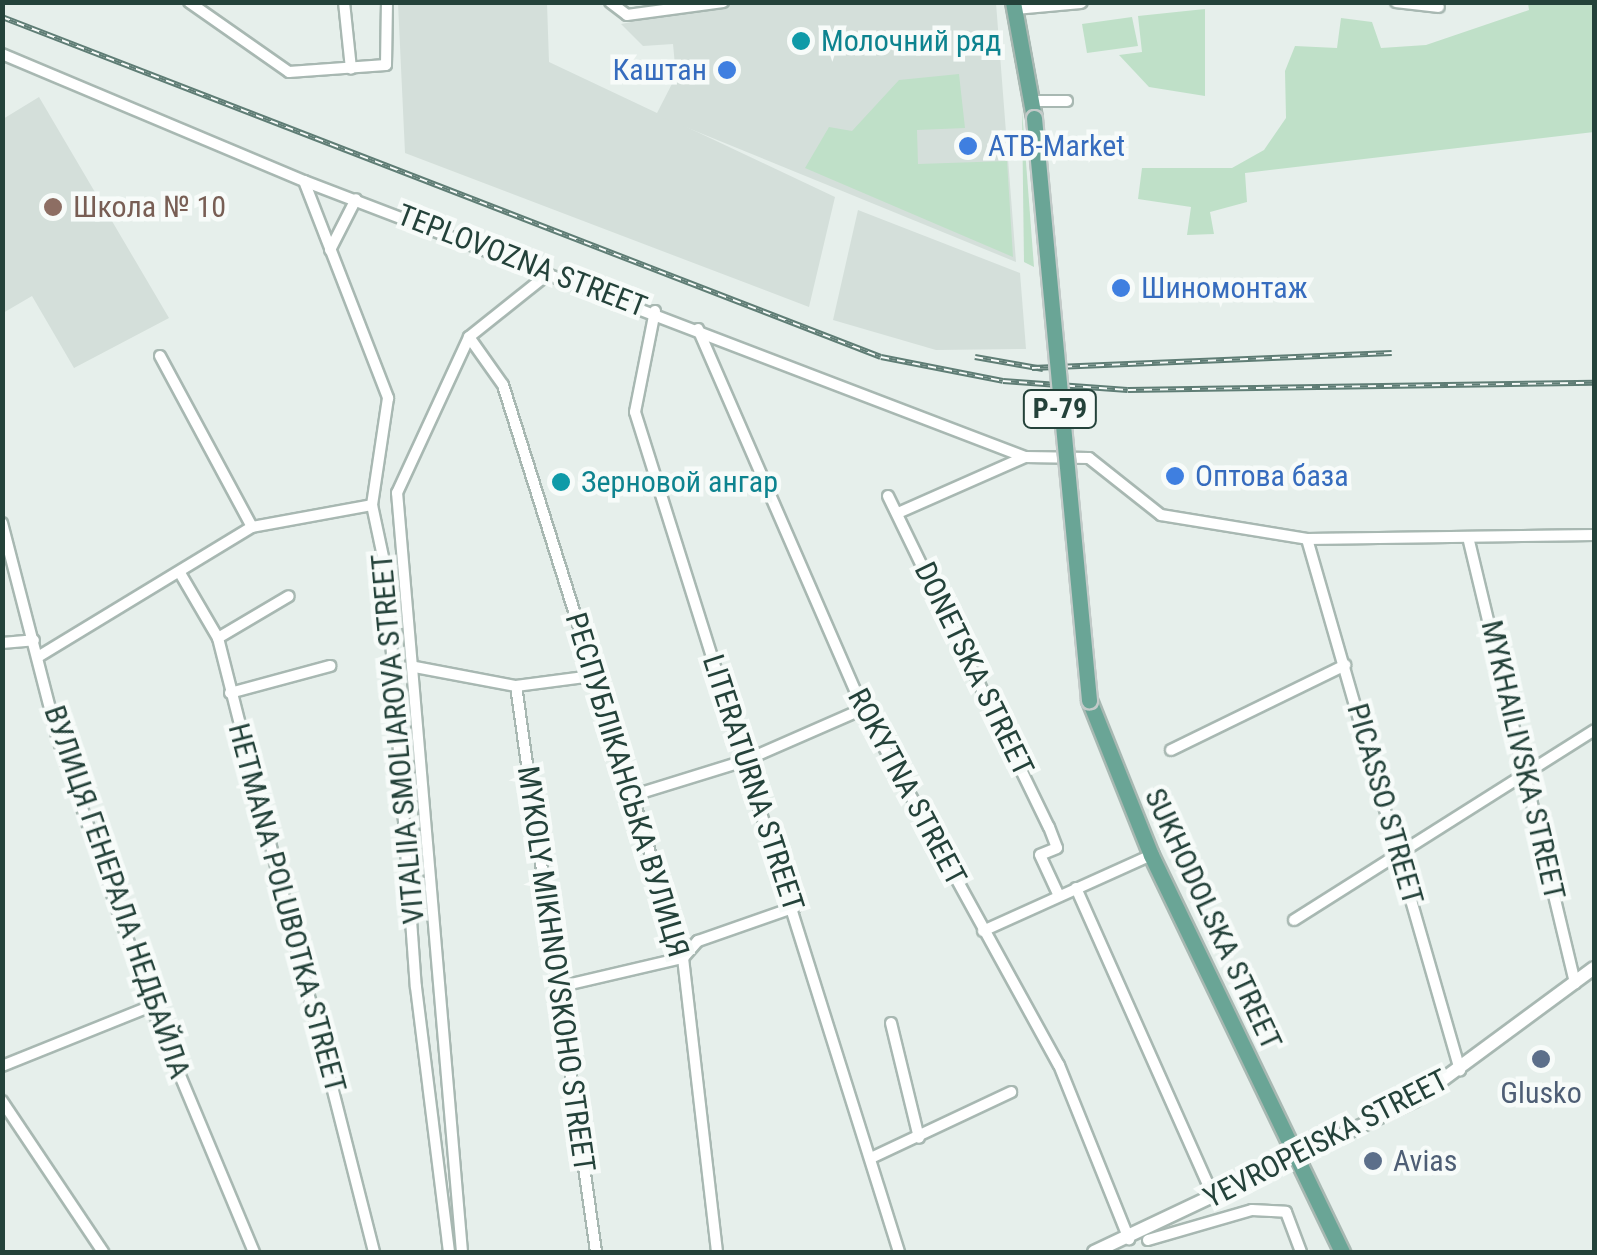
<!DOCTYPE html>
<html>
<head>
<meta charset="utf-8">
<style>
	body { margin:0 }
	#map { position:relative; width:1597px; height:1255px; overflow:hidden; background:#e6efeb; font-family:"Roboto Condensed",sans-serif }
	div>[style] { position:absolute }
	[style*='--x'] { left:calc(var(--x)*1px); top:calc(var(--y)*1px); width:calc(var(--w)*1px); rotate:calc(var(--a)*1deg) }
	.built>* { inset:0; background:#d4dfda }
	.green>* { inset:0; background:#bfe0c8 }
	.roads { filter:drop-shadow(2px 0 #a8b8b2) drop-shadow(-2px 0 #a8b8b2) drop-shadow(0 2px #a8b8b2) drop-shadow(0 -2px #a8b8b2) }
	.minor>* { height:10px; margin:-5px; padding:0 5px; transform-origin:5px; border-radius:5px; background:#fff }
	.tertiary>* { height:12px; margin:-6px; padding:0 6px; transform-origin:6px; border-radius:6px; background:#fff }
	.primary>* { height:15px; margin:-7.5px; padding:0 7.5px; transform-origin:7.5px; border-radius:7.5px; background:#6aa596 }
	.rail>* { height:6px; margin-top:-3px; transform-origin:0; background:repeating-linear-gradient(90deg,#f7fbf9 0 8px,#5f7d75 0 16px); box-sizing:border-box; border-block:2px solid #5f7d75 }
	.bridges { filter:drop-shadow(2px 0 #c2cac8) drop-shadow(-2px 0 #c2cac8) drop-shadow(0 2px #c2cac8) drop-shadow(0 -2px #c2cac8) }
	.primary-bridge>* { height:15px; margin:-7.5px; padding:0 7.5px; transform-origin:7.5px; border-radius:7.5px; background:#6aa596 }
	.dots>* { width:28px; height:28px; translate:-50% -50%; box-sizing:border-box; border:5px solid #f7fbf9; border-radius:50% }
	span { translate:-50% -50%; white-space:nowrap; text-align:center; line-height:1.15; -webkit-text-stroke:9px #f7fbf9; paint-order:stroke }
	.shield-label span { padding:2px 8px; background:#f7fbf9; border:2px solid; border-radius:8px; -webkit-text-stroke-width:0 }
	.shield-label { font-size:28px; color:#24423a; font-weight:700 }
	.culture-label { font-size:30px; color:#0d838f }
	.left { translate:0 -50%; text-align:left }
	.shop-label { font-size:30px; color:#366cbe }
	.right { translate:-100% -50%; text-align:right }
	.education-label { font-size:30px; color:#785e54 }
	.street-label { font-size:30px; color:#24423a }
	.service-label { font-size:30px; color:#4e5e75 }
	.frame { position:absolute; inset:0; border:5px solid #24423a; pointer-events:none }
</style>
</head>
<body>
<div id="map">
	<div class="built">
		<i style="clip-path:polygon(398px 3px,547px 3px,549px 62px,835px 197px,809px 307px,405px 153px)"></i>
		<i style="clip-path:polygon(732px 3px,996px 3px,1016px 262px,656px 115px,676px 76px,673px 44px,643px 46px,621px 24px)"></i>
		<i style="clip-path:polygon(39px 97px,169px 318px,74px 368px,32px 296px,3px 313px,3px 119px)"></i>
		<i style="clip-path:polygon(858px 210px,1020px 273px,1026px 349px,936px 350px,833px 320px)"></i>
	</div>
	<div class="green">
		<i style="clip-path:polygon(1528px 3px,1594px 3px,1594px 132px,1245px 173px,1247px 202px,1210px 212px,1214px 234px,1187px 235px,1191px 207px,1138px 199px,1142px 168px,1232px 168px,1264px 150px,1286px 118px,1285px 71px,1295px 46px,1337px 48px,1341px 18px,1372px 22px,1381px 48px,1426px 45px,1529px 10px)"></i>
		<i style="clip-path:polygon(1205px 9px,1205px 96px,1149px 87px,1119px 55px,1142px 52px,1138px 16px)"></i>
		<i style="clip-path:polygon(1132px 17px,1138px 46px,1087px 53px,1082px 24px)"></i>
		<i style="clip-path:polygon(959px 74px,965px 128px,917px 130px,918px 164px,1007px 161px,1013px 257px,805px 168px,829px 127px,852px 131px,899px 80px)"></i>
		<i style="clip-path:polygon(1022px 110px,1034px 267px,1024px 262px)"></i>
	</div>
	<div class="roads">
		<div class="minor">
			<i style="--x:189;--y:2;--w:122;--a:35"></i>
			<i style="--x:289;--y:72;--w:97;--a:-4.1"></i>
			<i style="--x:386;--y:65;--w:63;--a:-89.1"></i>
			<i style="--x:344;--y:2;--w:67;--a:84"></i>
			<i style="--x:610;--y:2;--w:21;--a:37"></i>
			<i style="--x:627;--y:15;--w:97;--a:-7.7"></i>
			<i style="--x:1396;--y:2;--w:43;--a:6.6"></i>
			<i style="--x:2;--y:54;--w:328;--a:22.8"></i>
			<i style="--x:304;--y:181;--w:772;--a:20.95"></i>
			<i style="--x:1025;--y:457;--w:64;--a:0.9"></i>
			<i style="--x:1089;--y:458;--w:92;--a:38.4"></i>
			<i style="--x:1161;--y:515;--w:148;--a:9.3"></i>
			<i style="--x:1307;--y:539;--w:287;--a:-0.8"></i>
			<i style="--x:1031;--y:101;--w:36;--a:0"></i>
			<i style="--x:304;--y:181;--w:233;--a:68.8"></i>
			<i style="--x:388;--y:398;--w:108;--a:98.5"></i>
			<i style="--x:372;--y:505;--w:67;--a:78"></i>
			<i style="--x:386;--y:571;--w:417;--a:85.9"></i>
			<i style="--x:416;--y:987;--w:267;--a:82.9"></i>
			<i style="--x:330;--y:250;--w:57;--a:-63"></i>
			<i style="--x:655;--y:311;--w:103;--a:101.2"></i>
			<i style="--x:635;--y:412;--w:881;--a:72.55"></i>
			<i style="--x:698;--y:329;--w:414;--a:66.5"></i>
			<i style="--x:863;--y:709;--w:406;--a:61.2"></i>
			<i style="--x:1059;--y:1065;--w:188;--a:68.1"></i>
			<i style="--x:469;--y:337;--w:59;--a:54.7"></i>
			<i style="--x:503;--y:385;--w:601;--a:72.56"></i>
			<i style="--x:683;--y:958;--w:296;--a:83.4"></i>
			<i style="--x:160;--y:356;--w:194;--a:61.7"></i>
			<i style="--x:888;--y:496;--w:368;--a:64.1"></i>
			<i style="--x:1049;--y:827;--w:22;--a:69"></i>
			<i style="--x:1057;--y:848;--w:18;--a:158"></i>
			<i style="--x:1040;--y:855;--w:45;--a:65.1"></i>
			<i style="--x:898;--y:513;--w:139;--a:-23.8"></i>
			<i style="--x:2;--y:523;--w:220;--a:75.5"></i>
			<i style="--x:57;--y:736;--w:286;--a:70.8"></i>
			<i style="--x:151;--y:1006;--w:267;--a:67.3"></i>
			<i style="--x:1468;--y:537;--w:459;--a:76.5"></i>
			<i style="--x:1307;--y:539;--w:553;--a:73.93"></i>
			<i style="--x:180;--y:573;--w:75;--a:59.7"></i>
			<i style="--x:218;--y:638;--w:634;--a:75.74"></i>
			<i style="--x:218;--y:638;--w:82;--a:-30.6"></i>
			<i style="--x:2;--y:643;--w:32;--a:-5"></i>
			<i style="--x:38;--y:657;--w:250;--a:-31.3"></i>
			<i style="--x:252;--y:527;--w:122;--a:-10.4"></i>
			<i style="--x:415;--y:667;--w:103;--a:10.7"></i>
			<i style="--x:516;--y:686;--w:77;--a:-7.5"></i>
			<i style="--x:516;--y:686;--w:572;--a:81.95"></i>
			<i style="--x:230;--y:693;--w:104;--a:-15.1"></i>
			<i style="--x:1171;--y:750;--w:194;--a:-26"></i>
			<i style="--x:631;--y:796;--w:118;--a:-17.2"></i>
			<i style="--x:744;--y:761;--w:130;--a:-23.6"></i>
			<i style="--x:1076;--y:888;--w:337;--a:66"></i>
			<i style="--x:1294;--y:920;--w:355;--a:-32.3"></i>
			<i style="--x:983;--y:931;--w:184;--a:-24.3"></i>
			<i style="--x:558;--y:987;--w:128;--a:-13.1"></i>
			<i style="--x:683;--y:958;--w:23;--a:-49"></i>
			<i style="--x:698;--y:941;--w:103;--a:-19.3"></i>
			<i style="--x:891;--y:1023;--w:118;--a:76.3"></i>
			<i style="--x:2;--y:1066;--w:161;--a:-21.9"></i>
			<i style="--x:2;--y:1101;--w:182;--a:56.2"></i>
			<i style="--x:871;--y:1158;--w:155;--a:-25.2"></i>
			<i style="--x:1148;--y:1240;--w:108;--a:-16.1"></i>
			<i style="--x:1252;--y:1210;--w:34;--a:3"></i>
			<i style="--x:1286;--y:1212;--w:43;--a:69.4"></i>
			<i style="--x:462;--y:1252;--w:762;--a:-94.89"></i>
			<i style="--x:397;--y:493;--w:172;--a:-65.2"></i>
			<i style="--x:469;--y:337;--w:101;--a:-38.6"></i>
		</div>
		<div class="tertiary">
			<i style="--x:1015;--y:8;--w:66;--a:-5.2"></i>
			<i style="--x:1094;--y:1252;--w:355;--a:-25.3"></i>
			<i style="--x:1415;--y:1100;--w:222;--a:-36.4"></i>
		</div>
		<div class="primary">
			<i style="--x:1013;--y:2;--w:118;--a:79.7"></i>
			<i style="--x:1089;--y:700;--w:167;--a:68.2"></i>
			<i style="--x:1151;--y:855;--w:441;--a:64.3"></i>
		</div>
	</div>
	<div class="rail">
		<i style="--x:2;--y:17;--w:942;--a:21.15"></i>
		<i style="--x:881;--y:357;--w:124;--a:11.1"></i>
		<i style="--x:1003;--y:381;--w:125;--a:4.1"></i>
		<i style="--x:1128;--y:390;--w:466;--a:-0.9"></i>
		<i style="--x:975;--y:357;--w:69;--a:10"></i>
		<i style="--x:1032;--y:368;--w:360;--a:-2.4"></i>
	</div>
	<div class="bridges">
		<div class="primary-bridge">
			<i style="--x:1034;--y:118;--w:585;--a:84.6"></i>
		</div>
	</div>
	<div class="dots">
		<i style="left:801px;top:41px;background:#0f9aa8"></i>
		<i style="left:727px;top:70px;background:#3f7fe0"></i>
		<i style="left:968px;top:146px;background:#3f7fe0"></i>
		<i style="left:53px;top:207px;background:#8d6e63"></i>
		<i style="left:1121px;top:288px;background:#3f7fe0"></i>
		<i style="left:1175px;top:476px;background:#3f7fe0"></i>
		<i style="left:561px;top:482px;background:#0f9aa8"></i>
		<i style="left:1541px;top:1059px;background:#5c6f8a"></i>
		<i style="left:1373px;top:1161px;background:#5c6f8a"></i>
	</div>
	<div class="shield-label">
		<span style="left:1060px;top:409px">Р-79</span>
	</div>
	<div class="culture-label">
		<span class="left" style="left:821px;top:41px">Молочний ряд</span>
		<span class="left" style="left:581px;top:482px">Зерновой ангар</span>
	</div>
	<div class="shop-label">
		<span class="right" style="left:707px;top:70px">Каштан</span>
		<span class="left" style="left:988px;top:146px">ATB-Market</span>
		<span class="left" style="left:1141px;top:288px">Шиномонтаж</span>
		<span class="left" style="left:1195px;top:476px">Оптова база</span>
	</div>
	<div class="education-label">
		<span class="left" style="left:73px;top:207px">Школа № 10</span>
	</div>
	<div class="street-label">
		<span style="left:522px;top:261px;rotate:21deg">TEPLOVOZNA STREET</span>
		<span style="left:974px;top:669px;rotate:64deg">DONETSKA STREET</span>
		<span style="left:398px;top:739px;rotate:-95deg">VITALIIA SMOLIAROVA STREET</span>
		<span style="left:1523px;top:760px;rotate:77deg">MYKHAILIVSKA STREET</span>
		<span style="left:753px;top:783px;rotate:72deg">LITERATURNA STREET</span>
		<span style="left:627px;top:785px;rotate:73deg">РЕСПУБЛІКАНСЬКА ВУЛИЦЯ</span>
		<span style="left:907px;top:787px;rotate:62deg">ROKYTNA STREET</span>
		<span style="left:1385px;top:804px;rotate:74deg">PICASSO STREET</span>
		<span style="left:117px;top:892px;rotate:71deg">ВУЛИЦЯ ГЕНЕРАЛА НЕДБАЙЛА</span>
		<span style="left:287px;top:908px;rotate:75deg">HETMANA POLUBOTKA STREET</span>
		<span style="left:1213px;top:919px;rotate:65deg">SUKHODOLSKA STREET</span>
		<span style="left:556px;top:969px;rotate:82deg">MYKOLY MIKHNOVSKOHO STREET</span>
		<span style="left:1326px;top:1139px;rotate:-27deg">YEVROPEISKA STREET</span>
	</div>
	<div class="service-label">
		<span style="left:1541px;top:1093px">Glusko</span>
		<span class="left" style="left:1393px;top:1161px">Avias</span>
	</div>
	<div class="frame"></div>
</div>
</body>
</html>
